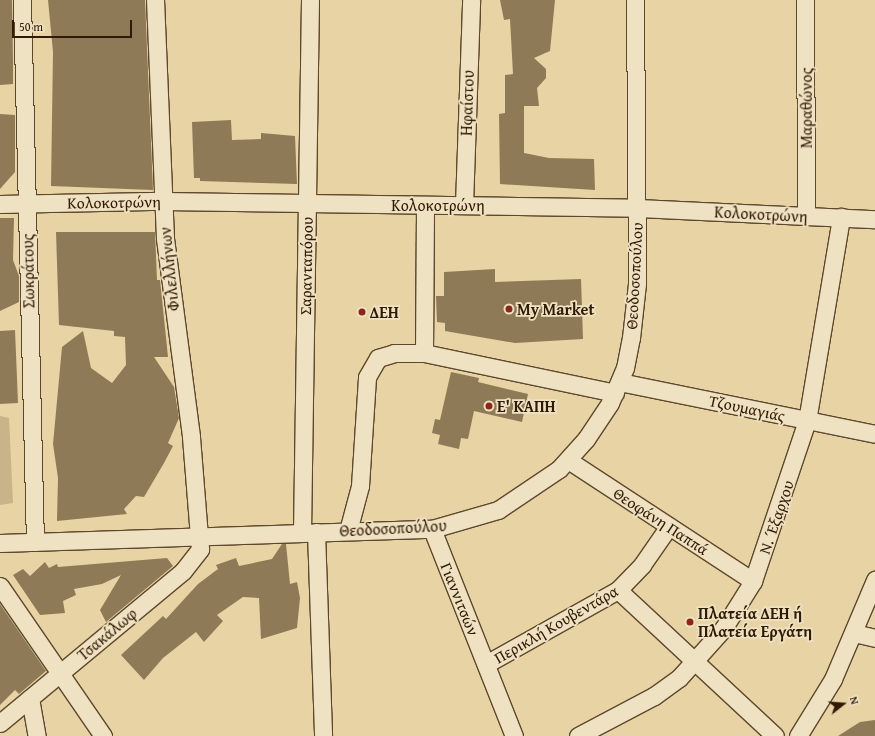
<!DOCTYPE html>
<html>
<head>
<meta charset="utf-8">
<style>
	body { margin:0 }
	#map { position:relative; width:875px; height:736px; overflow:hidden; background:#e7d3a3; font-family:"Gentium Book Plus",serif }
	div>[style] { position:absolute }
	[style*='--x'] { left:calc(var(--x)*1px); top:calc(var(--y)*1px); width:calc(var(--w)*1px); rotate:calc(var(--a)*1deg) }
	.green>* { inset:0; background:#c8b488 }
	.building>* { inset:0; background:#8f7a57 }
	.roads { filter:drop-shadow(1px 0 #5e482c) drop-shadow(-1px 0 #5e482c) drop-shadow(0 1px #5e482c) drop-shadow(0 -1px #5e482c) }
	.minor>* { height:17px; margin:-8.5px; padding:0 8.5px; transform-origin:8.5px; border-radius:8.5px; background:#efe2c3 }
	.dots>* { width:11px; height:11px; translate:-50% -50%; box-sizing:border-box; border:2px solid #efe2c3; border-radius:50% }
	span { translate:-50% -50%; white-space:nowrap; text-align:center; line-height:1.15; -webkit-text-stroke:3.5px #efe2c3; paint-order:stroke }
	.street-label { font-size:16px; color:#301a04 }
	.poi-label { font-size:16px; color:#301a04; font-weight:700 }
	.left { translate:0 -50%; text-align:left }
	.north { position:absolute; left:823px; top:684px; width:40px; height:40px; -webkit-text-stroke:3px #efe2c3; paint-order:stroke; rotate:73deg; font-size:11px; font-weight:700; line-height:16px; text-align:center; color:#301a04 }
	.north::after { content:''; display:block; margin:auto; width:14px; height:18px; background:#301a04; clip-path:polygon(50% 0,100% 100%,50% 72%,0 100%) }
	.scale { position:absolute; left:12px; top:20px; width:120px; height:18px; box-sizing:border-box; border:2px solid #301a04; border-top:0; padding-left:5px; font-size:12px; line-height:14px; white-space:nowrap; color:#301a04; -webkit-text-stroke:3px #efe2c3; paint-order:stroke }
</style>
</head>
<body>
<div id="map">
	<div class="green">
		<i style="clip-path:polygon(0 416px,9px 418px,13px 503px,0 505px)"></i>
	</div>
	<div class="building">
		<i style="clip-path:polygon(0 0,12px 0,13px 62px,13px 84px,0 85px)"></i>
		<i style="clip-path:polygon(48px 0,145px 0,153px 190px,51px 186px,53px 52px)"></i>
		<i style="clip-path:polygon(500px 0,555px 0,550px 51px,534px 58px,546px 69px,546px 78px,537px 88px,539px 106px,524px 106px,524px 153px,549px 158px,594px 159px,595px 190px,500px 184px,499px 114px,505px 113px,505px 75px,513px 74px,510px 19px,504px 20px)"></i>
		<i style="clip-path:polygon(0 114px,15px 115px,15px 172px,0 189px)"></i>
		<i style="clip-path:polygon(231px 120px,232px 140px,261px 139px,261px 133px,295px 136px,297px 184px,200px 181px,200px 178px,194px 178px,192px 122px)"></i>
		<i style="clip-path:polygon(0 218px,14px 218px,13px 260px,19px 276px,19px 302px,0 311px)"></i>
		<i style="clip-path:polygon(56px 232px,155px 232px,157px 280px,160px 280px,168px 357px,154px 357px,174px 387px,179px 418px,168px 443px,173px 446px,164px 463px,144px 497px,136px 496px,124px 509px,127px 514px,57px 521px,58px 478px,53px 444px,62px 347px,83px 331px,91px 368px,112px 383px,126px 365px,125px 337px,114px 336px,114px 331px,59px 325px)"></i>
		<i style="clip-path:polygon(495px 269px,495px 282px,581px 279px,583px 339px,515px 343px,445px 331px,445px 323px,437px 322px,436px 296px,444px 296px,444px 272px)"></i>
		<i style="clip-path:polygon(15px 330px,18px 403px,0 404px,0 331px)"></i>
		<i style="clip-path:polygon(451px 372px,479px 378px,478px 382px,528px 394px,522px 422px,474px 411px,468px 439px,461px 438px,459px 449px,438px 444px,440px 435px,432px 433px,435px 419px,440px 420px)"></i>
		<i style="clip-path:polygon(282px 544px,286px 544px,290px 584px,297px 582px,300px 598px,297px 628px,261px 639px,259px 598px,243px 597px,217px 615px,223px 621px,204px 642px,196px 632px,163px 658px,144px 680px,121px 655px,163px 616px,166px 619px,198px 584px,218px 569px,216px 565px,236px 558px,239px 566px,272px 559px)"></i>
		<i style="clip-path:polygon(167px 558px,173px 566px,106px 622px,100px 610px,121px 575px,102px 584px,74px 589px,76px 595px,63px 601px,65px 613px,40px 615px,13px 575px,23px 569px,30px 576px,45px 562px,49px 568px,57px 564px,58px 567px)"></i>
		<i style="clip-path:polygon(0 604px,46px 671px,19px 694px,15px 690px,0 705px)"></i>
		<i style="clip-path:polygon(875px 720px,875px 736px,838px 736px,860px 722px)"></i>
	</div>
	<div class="roads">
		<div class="minor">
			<i style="--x:22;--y:0;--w:542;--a:88.63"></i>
			<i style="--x:805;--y:0;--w:216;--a:89.7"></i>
			<i style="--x:0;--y:204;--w:163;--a:-1.1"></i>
			<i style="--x:163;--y:201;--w:475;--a:0.8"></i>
			<i style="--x:638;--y:208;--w:237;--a:2.7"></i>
			<i style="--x:464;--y:205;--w:205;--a:-88"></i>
			<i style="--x:424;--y:353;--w:148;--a:-89.6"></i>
			<i style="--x:620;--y:382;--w:260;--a:11.5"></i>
			<i style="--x:568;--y:460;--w:221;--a:33.2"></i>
			<i style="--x:432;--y:529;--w:223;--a:68.4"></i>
			<i style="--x:348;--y:531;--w:47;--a:-75.1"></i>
			<i style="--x:360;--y:486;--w:109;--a:-86.3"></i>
			<i style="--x:367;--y:377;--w:22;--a:-60"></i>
			<i style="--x:378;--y:358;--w:17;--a:-17"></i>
			<i style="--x:394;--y:353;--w:30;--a:0"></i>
			<i style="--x:424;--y:353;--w:195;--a:11.8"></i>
			<i style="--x:316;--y:532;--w:204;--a:88"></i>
			<i style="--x:302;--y:533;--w:533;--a:-89.14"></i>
			<i style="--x:0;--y:543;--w:432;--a:-1.9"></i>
			<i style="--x:432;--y:529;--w:69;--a:-16.1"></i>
			<i style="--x:498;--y:510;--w:73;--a:-33.9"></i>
			<i style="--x:559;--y:469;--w:40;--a:-48"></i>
			<i style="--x:586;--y:439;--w:43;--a:-56.3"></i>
			<i style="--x:610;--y:403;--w:38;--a:-67"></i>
			<i style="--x:625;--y:368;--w:31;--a:-79"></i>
			<i style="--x:631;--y:338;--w:54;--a:-83.7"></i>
			<i style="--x:637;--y:284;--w:284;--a:-90.4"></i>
			<i style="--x:0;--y:586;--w:182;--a:55.5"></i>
			<i style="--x:618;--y:590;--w:214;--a:42.9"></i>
			<i style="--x:854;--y:633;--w:22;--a:13"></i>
			<i style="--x:486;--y:664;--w:151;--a:-29.3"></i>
			<i style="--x:618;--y:590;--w:35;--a:-46"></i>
			<i style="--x:642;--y:565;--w:47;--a:-55.3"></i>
			<i style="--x:30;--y:698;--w:39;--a:80"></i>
			<i style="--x:0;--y:723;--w:238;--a:-39.7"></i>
			<i style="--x:183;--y:571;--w:28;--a:-52"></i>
			<i style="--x:200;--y:549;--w:113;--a:-94.6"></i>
			<i style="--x:191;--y:436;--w:200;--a:-97.5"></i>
			<i style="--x:165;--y:238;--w:238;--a:-92.4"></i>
			<i style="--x:578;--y:736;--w:86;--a:-27.8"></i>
			<i style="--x:654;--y:696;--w:31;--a:-36"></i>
			<i style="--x:679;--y:678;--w:66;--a:-48.1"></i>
			<i style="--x:723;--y:629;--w:57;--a:-58"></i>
			<i style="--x:753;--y:581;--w:169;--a:-71.4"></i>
			<i style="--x:807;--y:421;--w:207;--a:-80.5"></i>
			<i style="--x:798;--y:736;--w:67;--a:-58.4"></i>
			<i style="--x:833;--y:679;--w:108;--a:-67"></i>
		</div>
	</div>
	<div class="dots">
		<i style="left:509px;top:309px;background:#8f2418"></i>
		<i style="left:362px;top:312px;background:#8f2418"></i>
		<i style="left:489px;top:406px;background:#8f2418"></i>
		<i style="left:690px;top:622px;background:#8f2418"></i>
	</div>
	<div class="street-label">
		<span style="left:467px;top:103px;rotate:-88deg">Ηφαίστου</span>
		<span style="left:806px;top:108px;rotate:-90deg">Μαραθώνος</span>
		<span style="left:114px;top:202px;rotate:-1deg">Κολοκοτρώνη</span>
		<span style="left:438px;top:205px">Κολοκοτρώνη</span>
		<span style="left:761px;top:214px;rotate:3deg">Κολοκοτρώνη</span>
		<span style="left:306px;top:266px;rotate:-89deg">Σαρανταπόρου</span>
		<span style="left:169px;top:269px;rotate:-96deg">Φιλελλήνων</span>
		<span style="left:28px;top:271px;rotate:-91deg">Σωκράτους</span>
		<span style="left:634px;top:276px;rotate:-87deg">Θεοδοσοπούλου</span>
		<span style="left:747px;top:408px;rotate:12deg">Τζουμαγιάς</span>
		<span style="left:776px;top:517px;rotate:-71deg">Ν. Έξαρχου</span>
		<span style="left:661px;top:521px;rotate:33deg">Θεοφάνη Παππά</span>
		<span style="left:393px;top:528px;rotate:-3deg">Θεοδοσοπούλου</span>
		<span style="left:460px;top:599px;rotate:68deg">Γιαννιτσών</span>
		<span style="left:556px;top:624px;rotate:-30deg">Περικλή Κουβεντάρα</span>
		<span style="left:107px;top:634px;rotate:-40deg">Τσακάλωφ</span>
	</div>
	<div class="poi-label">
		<span class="left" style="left:517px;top:309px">My Market</span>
		<span class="left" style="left:370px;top:312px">ΔΕΗ</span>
		<span class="left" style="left:497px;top:406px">Ε' ΚΑΠΗ</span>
		<span class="left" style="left:698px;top:622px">Πλατεία ΔΕΗ ή<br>Πλατεία Εργάτη</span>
	</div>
	<div class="north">N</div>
	<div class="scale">50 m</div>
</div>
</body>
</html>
